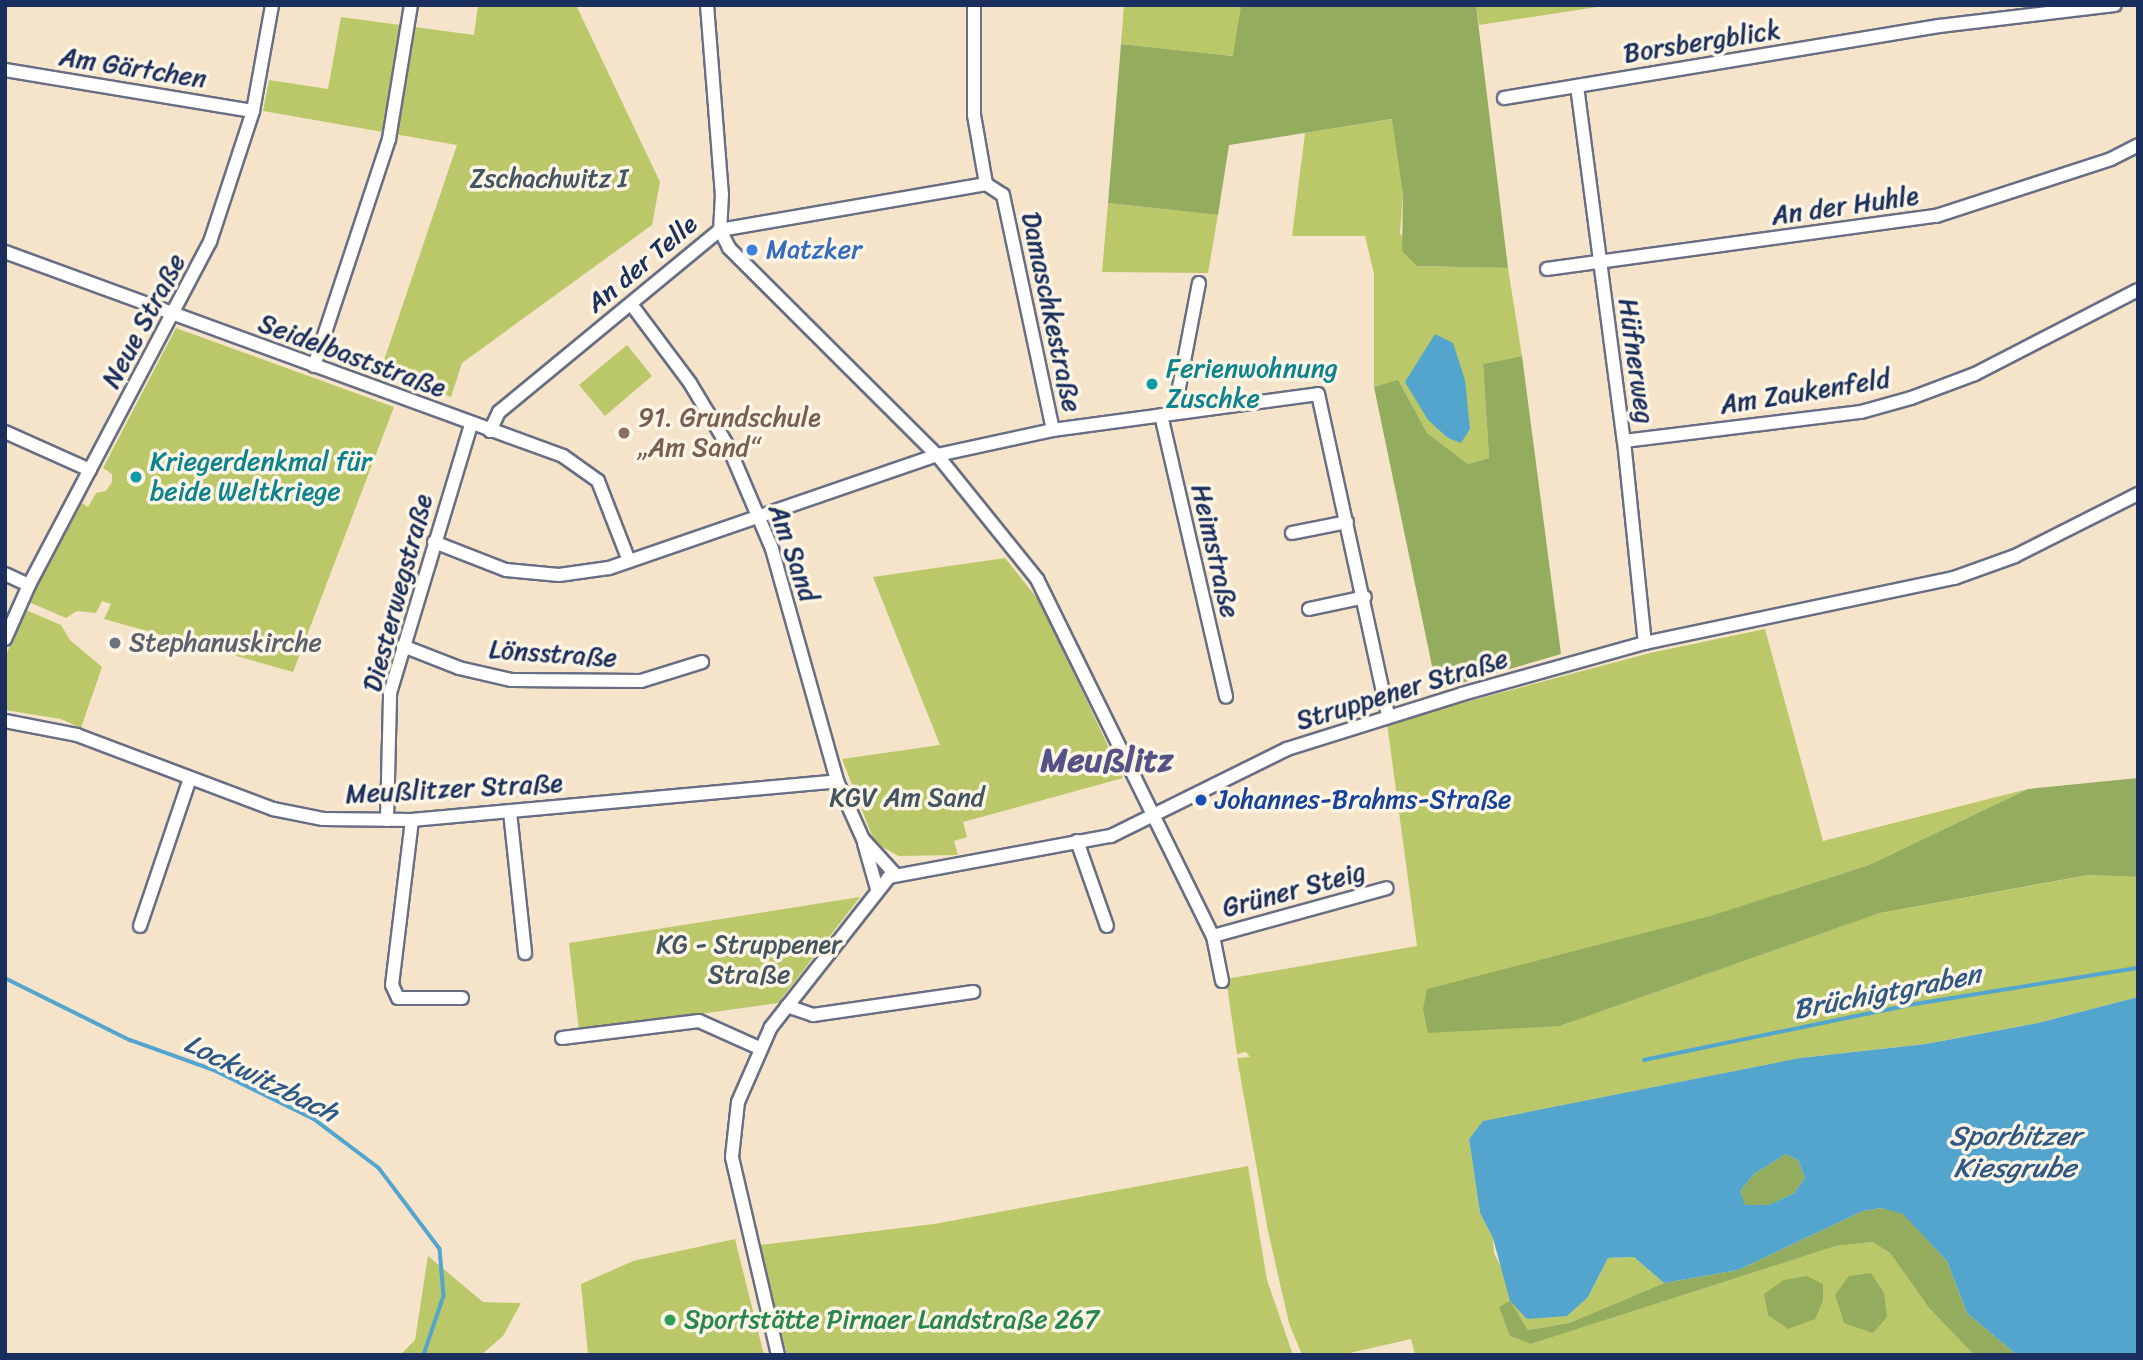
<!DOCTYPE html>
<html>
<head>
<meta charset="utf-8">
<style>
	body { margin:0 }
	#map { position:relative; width:2143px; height:1360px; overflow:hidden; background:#f6e4ca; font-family:Sriracha,sans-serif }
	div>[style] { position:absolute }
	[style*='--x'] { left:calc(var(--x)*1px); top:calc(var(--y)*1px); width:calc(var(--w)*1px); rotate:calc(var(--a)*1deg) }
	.green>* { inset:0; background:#bac86a }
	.forest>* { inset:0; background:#93ac5e }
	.water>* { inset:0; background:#53a5ce }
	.stream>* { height:3.5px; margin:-1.75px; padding:0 1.75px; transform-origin:1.75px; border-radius:1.75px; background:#53a5ce }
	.roads { filter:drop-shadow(2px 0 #686e84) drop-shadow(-2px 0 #686e84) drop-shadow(0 2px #686e84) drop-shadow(0 -2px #686e84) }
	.street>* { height:12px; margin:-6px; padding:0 6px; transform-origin:6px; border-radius:6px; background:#fff }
	.dots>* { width:19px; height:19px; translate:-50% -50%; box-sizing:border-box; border:4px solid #fcf5e5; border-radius:50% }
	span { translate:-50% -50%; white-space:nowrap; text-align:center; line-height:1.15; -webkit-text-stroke:7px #fcf5e5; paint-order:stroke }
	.street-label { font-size:26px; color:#1b2f5e }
	.park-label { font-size:26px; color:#435561 }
	.shop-label { font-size:26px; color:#366cbe }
	.left { translate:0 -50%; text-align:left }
	.culture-label { font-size:26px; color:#0d838f }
	.education-label { font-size:26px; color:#785e54 }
	.worship-label { font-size:26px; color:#5b616d }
	.transit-label { font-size:26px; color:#164399 }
	.leisure-label { font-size:26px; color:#27864d }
	.water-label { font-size:28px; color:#2f5885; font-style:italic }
	.district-label { font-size:33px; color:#555288; font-weight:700 }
	.frame { position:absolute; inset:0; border:7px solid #1b2f5e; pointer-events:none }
</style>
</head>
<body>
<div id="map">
	<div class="green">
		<i style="clip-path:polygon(478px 5px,576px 5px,660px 182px,652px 225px,462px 363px,451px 397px,380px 372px,457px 145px,263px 111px,269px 80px,328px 89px,341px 17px,474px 35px)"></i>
		<i style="clip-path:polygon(1124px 5px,1241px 5px,1234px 56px,1121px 44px)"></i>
		<i style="clip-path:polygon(1476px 5px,1610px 5px,1479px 25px)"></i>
		<i style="clip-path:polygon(1393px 119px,1403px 195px,1400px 233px,1417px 266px,1508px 268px,1522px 356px,1483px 364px,1489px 458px,1468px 464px,1427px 433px,1398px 381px,1374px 387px,1374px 274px,1365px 236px,1292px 236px,1305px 133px)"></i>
		<i style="clip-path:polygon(1108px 203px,1218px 215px,1208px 273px,1102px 272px)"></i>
		<i style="clip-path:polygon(176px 328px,394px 407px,293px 672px,104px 619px,111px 604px,102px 601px,96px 613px,77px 611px,66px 618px,29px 602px,82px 503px,88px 507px,96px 493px,106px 491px,112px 482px,112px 474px,103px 468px)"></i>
		<i style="clip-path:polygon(627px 345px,652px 376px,605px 416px,579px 385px)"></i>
		<i style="clip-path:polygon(1005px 558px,1041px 603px,1123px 778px,963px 822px,967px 837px,954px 841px,958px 855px,899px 856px,875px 843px,842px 759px,940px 745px,873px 577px)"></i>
		<i style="clip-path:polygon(26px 610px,61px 625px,70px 640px,102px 667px,81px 728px,61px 719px,5px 710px,5px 657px)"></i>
		<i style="clip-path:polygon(1765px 629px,1823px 841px,2028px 789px,1869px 865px,1711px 916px,1560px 1026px,1880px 913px,2090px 875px,2138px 877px,2138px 997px,2038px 1023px,1926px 1044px,1800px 1058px,1484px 1121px,1469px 1139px,1480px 1213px,1493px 1238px,1494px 1253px,1527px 1319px,1588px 1297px,1608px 1258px,1634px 1257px,1664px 1283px,1569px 1323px,1528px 1330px,1510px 1302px,1499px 1307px,1531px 1344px,1836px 1246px,1872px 1242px,1890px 1253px,1929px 1308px,1974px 1355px,1415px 1355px,1411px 1339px,1341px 1355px,1302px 1355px,1289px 1323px,1268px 1231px,1237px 1058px,1250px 1057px,1246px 1052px,1237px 1054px,1226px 979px,1417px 946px,1387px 723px,1650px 653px)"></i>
		<i style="clip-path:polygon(860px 897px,778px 1003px,579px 1031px,569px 943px)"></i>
		<i style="clip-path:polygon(1248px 1166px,1267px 1280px,1293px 1355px,787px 1355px,759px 1245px,934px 1224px)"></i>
		<i style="clip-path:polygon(735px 1239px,764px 1355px,588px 1355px,581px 1284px,633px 1261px)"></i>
		<i style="clip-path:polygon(428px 1256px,483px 1302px,521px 1303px,503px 1336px,481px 1355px,400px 1355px,415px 1340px)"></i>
	</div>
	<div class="forest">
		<i style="clip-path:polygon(1241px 5px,1476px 5px,1508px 268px,1417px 266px,1402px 251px,1403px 195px,1392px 119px,1229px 145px,1218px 215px,1108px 203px,1121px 44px,1233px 56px)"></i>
		<i style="clip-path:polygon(1522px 356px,1561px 654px,1437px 690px,1374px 387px,1398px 380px,1427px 433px,1468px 464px,1489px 458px,1483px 364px)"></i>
		<i style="clip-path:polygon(2138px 778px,2138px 877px,2089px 875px,1880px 913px,1560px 1026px,1428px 1033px,1423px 1009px,1427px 989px,1710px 916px,1869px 865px,2028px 789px)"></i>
		<i style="clip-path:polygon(1786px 1154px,1798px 1160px,1805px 1178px,1794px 1193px,1768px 1206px,1744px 1205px,1740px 1191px,1754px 1174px)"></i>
		<i style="clip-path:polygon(1881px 1208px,1903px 1213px,1947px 1261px,1967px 1313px,2017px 1355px,1974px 1355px,1929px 1308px,1890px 1253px,1872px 1242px,1836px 1246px,1531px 1344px,1510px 1336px,1499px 1307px,1510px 1301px,1528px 1330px,1569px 1323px,1664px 1283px,1738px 1270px,1863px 1211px)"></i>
		<i style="clip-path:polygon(1871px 1273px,1884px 1293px,1887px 1317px,1873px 1333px,1844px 1323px,1835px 1295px,1849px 1276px)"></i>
		<i style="clip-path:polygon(1807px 1276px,1823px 1284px,1823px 1300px,1815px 1319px,1788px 1329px,1768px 1315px,1764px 1294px,1784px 1280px)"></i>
	</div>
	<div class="water">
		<i style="clip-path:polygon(1435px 334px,1453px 343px,1465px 380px,1470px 429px,1461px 443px,1448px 438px,1428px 420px,1405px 382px)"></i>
		<i style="clip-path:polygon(evenodd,2138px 997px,2138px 1355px,2017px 1355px,1967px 1313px,1947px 1261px,1903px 1214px,1881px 1208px,1863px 1211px,1738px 1270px,1664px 1283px,1634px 1257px,1608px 1258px,1588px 1297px,1567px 1316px,1527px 1319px,1510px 1301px,1493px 1238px,1480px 1213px,1469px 1139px,1483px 1121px,1800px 1058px,1926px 1044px,2038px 1023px,2138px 997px,1786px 1154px,1798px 1160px,1805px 1178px,1794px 1193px,1769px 1205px,1745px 1205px,1740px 1191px,1754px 1174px,1786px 1154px)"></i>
	</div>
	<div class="stream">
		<i style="--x:5;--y:978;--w:140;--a:26.4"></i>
		<i style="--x:130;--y:1040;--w:89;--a:19.7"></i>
		<i style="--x:214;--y:1070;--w:111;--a:26.1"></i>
		<i style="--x:314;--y:1119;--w:81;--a:37"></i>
		<i style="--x:379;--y:1168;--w:101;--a:53"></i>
		<i style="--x:440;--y:1249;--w:47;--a:85.1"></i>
		<i style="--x:444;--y:1296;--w:62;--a:108.7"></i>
		<i style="--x:1644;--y:1060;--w:271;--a:-11.7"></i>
		<i style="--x:1909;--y:1005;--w:232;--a:-9.2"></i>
	</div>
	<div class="roads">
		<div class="street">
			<i style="--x:707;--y:5;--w:190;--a:85.5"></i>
			<i style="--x:722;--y:194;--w:36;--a:93"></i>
			<i style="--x:720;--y:230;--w:20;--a:63"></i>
			<i style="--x:729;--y:248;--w:293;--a:44.9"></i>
			<i style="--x:937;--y:455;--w:159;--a:51.1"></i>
			<i style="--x:1037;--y:579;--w:398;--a:63.8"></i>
			<i style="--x:1213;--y:936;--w:46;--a:78.7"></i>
			<i style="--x:974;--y:5;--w:110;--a:90"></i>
			<i style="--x:974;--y:115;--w:70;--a:80.1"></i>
			<i style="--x:986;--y:184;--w:20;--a:33"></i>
			<i style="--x:1003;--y:195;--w:240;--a:78"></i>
			<i style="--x:5;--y:70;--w:251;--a:9.4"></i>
			<i style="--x:1577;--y:86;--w:358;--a:82.5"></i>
			<i style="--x:1624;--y:441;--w:203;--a:84.1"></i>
			<i style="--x:1504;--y:98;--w:441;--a:-9.4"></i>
			<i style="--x:1939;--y:26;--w:177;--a:-6.8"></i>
			<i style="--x:5;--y:252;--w:594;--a:20.08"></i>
			<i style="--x:563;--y:456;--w:43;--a:35.5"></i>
			<i style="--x:598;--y:481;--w:86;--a:68.8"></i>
			<i style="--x:1547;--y:269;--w:393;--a:-7.8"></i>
			<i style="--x:1936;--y:216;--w:184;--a:-18"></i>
			<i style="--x:2111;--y:159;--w:30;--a:-27"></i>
			<i style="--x:631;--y:304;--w:99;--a:53.2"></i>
			<i style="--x:690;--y:383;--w:76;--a:59"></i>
			<i style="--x:729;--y:448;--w:110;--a:66.9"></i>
			<i style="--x:772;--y:549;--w:241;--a:74.3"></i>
			<i style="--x:837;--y:781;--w:64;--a:65.9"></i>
			<i style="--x:863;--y:839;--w:47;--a:47.6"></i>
			<i style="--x:314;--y:366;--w:239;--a:-71.7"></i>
			<i style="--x:389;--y:139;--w:136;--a:-80.7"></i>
			<i style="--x:1178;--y:412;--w:14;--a:-94"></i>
			<i style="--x:1177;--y:398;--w:117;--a:-79.2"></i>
			<i style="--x:1161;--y:415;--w:289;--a:77"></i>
			<i style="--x:490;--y:431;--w:21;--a:-65"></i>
			<i style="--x:499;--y:412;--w:286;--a:-39.5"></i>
			<i style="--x:720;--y:230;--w:270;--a:-9.8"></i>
			<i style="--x:5;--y:432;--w:93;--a:24.1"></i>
			<i style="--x:1624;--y:441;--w:239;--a:-7"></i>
			<i style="--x:1861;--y:412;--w:52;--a:-15.6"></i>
			<i style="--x:1911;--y:398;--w:68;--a:-20.6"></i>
			<i style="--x:1975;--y:374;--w:183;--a:-27.3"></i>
			<i style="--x:1292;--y:533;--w:56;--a:-11.3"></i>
			<i style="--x:434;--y:542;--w:77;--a:21.3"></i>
			<i style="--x:506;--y:570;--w:53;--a:5.4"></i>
			<i style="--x:559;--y:575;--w:50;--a:-8"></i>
			<i style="--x:609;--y:568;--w:347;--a:-19"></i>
			<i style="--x:937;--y:455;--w:119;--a:-12.2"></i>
			<i style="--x:1053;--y:430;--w:267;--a:-7.7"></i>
			<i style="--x:1318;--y:394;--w:329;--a:77.7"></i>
			<i style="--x:5;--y:574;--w:26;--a:25"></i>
			<i style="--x:1309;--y:609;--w:57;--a:-12.1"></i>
			<i style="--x:5;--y:639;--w:59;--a:-66"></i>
			<i style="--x:29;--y:585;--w:388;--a:-62.2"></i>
			<i style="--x:210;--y:242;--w:138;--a:-71.8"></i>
			<i style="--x:253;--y:111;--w:108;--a:-79.8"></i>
			<i style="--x:403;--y:646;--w:60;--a:21.4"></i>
			<i style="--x:459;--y:668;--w:53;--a:13"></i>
			<i style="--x:511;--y:680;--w:130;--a:0.4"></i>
			<i style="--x:641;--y:681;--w:64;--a:-17.3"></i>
			<i style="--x:5;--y:721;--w:73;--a:11"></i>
			<i style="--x:77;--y:735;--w:210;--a:20.7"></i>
			<i style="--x:273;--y:809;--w:51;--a:11.3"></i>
			<i style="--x:323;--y:819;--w:89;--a:0.6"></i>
			<i style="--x:412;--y:820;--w:427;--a:-5.2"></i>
			<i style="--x:510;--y:812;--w:142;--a:83.9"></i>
			<i style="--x:387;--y:820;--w:127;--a:-88.6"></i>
			<i style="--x:390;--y:693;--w:281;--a:-73.2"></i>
			<i style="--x:412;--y:820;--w:166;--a:96.9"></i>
			<i style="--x:392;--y:985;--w:14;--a:65"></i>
			<i style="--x:398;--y:998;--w:64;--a:0"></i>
			<i style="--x:1077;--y:841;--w:90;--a:70.6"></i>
			<i style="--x:864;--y:843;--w:48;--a:74.2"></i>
			<i style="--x:140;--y:926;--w:156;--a:-71.3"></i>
			<i style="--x:1213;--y:936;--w:180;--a:-15.4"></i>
			<i style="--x:787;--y:1006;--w:28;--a:19"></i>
			<i style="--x:813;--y:1015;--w:162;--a:-8.2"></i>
			<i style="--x:562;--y:1038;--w:138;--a:-7.1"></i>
			<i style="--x:699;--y:1021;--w:66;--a:24.2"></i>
			<i style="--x:778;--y:1355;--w:203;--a:-103.1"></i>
			<i style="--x:732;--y:1157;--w:55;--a:-83.8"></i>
			<i style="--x:738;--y:1102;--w:82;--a:-66.3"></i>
			<i style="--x:771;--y:1027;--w:191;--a:-51.8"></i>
			<i style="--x:889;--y:877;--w:226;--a:-10.5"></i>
			<i style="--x:1111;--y:836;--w:196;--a:-26.3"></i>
			<i style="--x:1287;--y:749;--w:183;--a:-17.4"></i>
			<i style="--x:1462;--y:694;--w:190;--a:-15.6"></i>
			<i style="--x:1645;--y:643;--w:316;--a:-11.9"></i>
			<i style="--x:1954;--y:578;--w:65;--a:-19.8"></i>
			<i style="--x:2015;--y:556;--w:138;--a:-26.8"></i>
		</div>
	</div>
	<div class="dots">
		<i style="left:752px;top:250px;background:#3f7fe0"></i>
		<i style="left:1152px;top:384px;background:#0f9aa8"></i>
		<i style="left:624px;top:433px;background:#8d6e63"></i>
		<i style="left:136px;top:477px;background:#0f9aa8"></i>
		<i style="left:115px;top:643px;background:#6b7280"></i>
		<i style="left:1201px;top:800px;background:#1a4fb4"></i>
		<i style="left:670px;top:1320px;background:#2e9e5b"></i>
	</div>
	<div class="street-label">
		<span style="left:1702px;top:42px;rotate:-9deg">Borsbergblick</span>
		<span style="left:133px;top:68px;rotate:9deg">Am Gärtchen</span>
		<span style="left:1845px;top:206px;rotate:-8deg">An der Huhle</span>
		<span style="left:642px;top:264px;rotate:-40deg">An der Telle</span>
		<span style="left:1051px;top:312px;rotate:78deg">Damaschkestraße</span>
		<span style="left:144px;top:321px;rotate:-62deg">Neue Straße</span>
		<span style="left:352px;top:356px;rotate:20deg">Seidelbaststraße</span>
		<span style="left:1636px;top:361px;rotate:82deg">Hüfnerweg</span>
		<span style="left:1805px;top:392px;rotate:-9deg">Am Zaukenfeld</span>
		<span style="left:1215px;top:551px;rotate:77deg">Heimstraße</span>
		<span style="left:793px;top:553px;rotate:71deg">Am Sand</span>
		<span style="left:398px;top:593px;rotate:-75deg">Diesterwegstraße</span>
		<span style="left:553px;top:654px;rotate:4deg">Lönsstraße</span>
		<span style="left:1402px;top:690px;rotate:-17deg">Struppener Straße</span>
		<span style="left:454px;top:789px;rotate:-3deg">Meußlitzer Straße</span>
		<span style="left:1294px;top:890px;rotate:-15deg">Grüner Steig</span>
	</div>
	<div class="park-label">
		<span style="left:549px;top:179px">Zschachwitz I</span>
		<span style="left:907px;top:798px">KGV Am Sand</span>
		<span style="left:749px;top:960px">KG - Struppener<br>Straße</span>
	</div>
	<div class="shop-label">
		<span class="left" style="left:766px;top:250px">Matzker</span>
	</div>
	<div class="culture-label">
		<span class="left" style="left:1166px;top:384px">Ferienwohnung<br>Zuschke</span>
		<span class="left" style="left:150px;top:477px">Kriegerdenkmal für<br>beide Weltkriege</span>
	</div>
	<div class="education-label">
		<span class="left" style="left:638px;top:433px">91. Grundschule<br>„Am Sand“</span>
	</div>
	<div class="worship-label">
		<span class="left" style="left:129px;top:643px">Stephanuskirche</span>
	</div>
	<div class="transit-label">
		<span class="left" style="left:1215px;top:800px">Johannes-Brahms-Straße</span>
	</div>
	<div class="leisure-label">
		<span class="left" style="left:684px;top:1320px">Sportstätte Pirnaer Landstraße 267</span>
	</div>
	<div class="water-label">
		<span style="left:1887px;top:992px;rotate:-11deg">Brüchigtgraben</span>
		<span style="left:261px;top:1078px;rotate:26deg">Lockwitzbach</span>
		<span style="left:2015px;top:1152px">Sporbitzer<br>Kiesgrube</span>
	</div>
	<div class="district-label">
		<span style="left:1107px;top:761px">Meußlitz</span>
	</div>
	<div class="frame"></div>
</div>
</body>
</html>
